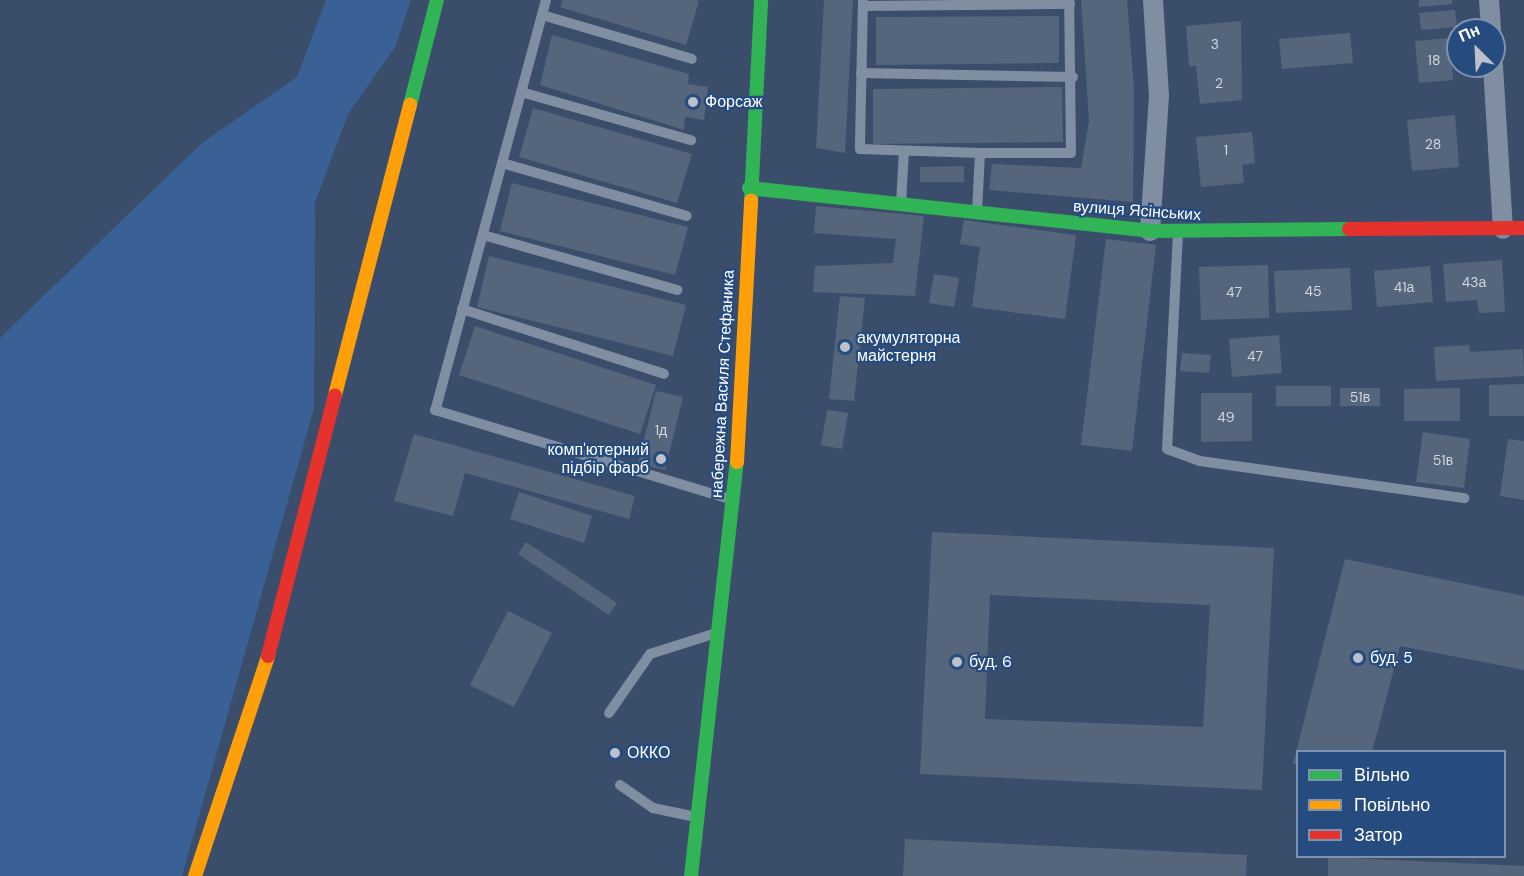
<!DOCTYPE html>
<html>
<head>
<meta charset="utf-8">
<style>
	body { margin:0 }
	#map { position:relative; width:1524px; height:876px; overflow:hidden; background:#3a4e6b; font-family:"DM Sans",sans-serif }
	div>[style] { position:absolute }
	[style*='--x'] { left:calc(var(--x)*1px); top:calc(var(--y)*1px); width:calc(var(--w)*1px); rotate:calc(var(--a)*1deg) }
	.green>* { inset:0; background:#3a6195 }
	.building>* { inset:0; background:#55657c }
	.lane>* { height:10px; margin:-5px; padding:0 5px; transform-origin:5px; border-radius:5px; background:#808ea1 }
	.street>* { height:20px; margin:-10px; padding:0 10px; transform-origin:10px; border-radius:10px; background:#808ea1 }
	.fast>* { height:14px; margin:-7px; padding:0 7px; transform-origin:7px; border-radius:7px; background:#30b455 }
	.slow>* { height:14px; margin:-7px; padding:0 7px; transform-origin:7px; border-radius:7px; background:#ff9f0a }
	.jam>* { height:14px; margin:-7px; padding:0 7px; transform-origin:7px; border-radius:7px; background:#e5322d }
	.dots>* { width:16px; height:16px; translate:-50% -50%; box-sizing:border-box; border:3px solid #264b7f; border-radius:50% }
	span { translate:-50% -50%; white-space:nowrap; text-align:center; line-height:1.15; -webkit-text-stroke:4.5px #264b7f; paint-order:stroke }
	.number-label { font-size:14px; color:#d4d8de }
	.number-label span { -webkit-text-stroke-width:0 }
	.poi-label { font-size:16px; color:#fff }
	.left { translate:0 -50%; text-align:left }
	.right { translate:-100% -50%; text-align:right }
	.street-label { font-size:16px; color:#fff }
	.legend { position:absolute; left:1296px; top:750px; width:210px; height:108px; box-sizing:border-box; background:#264b7f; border:2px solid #7d93b2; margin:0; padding:8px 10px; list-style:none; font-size:18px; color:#fff }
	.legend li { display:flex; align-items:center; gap:12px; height:30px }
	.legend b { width:30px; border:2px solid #7d93b2 }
	.north { position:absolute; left:1446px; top:18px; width:60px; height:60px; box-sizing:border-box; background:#264b7f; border:2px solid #7d93b2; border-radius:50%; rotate:336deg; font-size:16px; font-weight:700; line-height:24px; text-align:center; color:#fff }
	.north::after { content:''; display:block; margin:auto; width:21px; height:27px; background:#bac1cb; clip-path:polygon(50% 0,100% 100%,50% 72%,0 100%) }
</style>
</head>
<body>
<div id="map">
	<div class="green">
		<i style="clip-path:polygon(326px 0,411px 0,395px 47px,348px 114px,315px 202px,314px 408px,182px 876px,0 876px,0 338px,202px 143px,297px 77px)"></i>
	</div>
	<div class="building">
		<i style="clip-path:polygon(563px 0,695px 0,699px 1px,686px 45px,560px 7px)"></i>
		<i style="clip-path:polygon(824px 0,853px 0,845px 153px,816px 148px)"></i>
		<i style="clip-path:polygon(1081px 0,1127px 0,1134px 89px,1133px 202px,989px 190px,992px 164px,1081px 168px,1089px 121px)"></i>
		<i style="clip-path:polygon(1419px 0,1452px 0,1452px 4px,1419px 7px)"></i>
		<i style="clip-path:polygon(1455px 10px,1457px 27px,1421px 30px,1419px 13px)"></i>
		<i style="clip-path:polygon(1059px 16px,1059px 63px,876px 65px,876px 17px)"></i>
		<i style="clip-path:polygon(1241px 21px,1242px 100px,1200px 104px,1196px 66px,1189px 66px,1186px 26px)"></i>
		<i style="clip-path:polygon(1350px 33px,1353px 63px,1282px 69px,1279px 39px)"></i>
		<i style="clip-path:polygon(552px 35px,689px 74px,688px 84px,708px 87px,704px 120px,685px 117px,684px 130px,540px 85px)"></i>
		<i style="clip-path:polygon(1450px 38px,1453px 80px,1419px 83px,1415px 41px)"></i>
		<i style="clip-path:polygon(1062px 87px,1063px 142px,873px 144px,873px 89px)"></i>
		<i style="clip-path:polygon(533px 108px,692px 154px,677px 203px,519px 157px)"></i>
		<i style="clip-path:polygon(1455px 115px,1459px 167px,1412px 171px,1407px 120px)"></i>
		<i style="clip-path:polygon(1252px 132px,1255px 163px,1242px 165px,1244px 183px,1201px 187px,1196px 137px)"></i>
		<i style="clip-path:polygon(964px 166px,964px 182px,920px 182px,920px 167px)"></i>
		<i style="clip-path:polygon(512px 183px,688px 227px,675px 275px,500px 231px)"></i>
		<i style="clip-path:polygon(816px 206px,924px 216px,915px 296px,813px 292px,815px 266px,893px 263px,896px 239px,814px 233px)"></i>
		<i style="clip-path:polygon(964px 220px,1076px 235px,1065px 319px,972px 307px,980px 247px,960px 244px)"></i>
		<i style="clip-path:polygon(1106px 239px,1156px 245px,1132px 451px,1081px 445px)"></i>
		<i style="clip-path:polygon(489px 256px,686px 305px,673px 356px,477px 307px)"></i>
		<i style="clip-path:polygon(1502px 260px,1505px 312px,1479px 313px,1477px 300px,1446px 302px,1443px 264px)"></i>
		<i style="clip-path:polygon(1268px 265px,1269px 318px,1201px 320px,1199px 267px)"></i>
		<i style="clip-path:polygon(1430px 266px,1433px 302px,1377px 307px,1374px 271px)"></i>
		<i style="clip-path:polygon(1350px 268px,1352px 310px,1276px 313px,1274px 271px)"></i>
		<i style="clip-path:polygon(934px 274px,959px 278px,954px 307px,929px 303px)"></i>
		<i style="clip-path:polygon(840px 296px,865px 298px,854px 401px,829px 399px)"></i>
		<i style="clip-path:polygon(475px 326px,656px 385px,640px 434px,459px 375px)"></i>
		<i style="clip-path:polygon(1279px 335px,1282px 373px,1232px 377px,1229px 339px)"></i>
		<i style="clip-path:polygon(1469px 345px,1470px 352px,1523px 349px,1524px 376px,1436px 381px,1434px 347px)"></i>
		<i style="clip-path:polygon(1182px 353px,1211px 355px,1209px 373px,1180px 371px)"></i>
		<i style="clip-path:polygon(1524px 384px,1524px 416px,1489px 416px,1489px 385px)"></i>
		<i style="clip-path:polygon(1276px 386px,1331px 386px,1331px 406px,1276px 406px)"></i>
		<i style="clip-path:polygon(1340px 388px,1380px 388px,1380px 406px,1340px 406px)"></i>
		<i style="clip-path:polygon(1460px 388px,1460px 421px,1404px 421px,1404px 389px)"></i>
		<i style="clip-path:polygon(656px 391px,683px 397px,665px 470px,638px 464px)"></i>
		<i style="clip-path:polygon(1201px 393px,1252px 393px,1252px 441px,1201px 442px)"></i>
		<i style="clip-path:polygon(827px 410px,848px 413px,842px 449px,821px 445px)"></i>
		<i style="clip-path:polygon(1423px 432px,1470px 439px,1464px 488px,1416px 482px)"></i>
		<i style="clip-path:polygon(414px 434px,635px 496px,629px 519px,465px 473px,453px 516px,394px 501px)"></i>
		<i style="clip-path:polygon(1508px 439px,1524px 441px,1524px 500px,1500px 496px)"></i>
		<i style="clip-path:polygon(519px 492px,592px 516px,584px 543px,510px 519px)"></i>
		<i style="clip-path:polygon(evenodd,932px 532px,1274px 548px,1262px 790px,920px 774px,932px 532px,990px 595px,1210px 605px,1203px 727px,985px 719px,990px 595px)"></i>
		<i style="clip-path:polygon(526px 542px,617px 603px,609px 615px,518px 554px)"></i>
		<i style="clip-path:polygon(1345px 559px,1524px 596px,1524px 670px,1400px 646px,1372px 752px,1298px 752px,1298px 765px,1293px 764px)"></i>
		<i style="clip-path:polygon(508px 611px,552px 633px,514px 707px,470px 685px)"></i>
		<i style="clip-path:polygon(905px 839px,1247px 855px,1246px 876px,903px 876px)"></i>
		<i style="clip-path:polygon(1328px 857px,1524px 866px,1524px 876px,1328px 876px)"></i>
	</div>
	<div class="lane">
		<i style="--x:546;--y:0;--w:425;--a:105.1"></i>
		<i style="--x:435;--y:410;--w:308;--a:16.8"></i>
		<i style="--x:863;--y:0;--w:149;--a:91.2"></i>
		<i style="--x:860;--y:149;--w:120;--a:1.9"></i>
		<i style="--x:980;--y:153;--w:91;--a:0"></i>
		<i style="--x:1071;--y:153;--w:153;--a:-90.7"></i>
		<i style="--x:863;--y:6;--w:207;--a:-0.6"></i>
		<i style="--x:542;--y:15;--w:156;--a:16.3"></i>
		<i style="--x:861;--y:73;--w:212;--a:1.1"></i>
		<i style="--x:521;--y:92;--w:177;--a:15.8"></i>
		<i style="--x:502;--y:163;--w:192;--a:16"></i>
		<i style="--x:901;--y:204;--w:53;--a:-86.8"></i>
		<i style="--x:977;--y:212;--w:59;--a:-87.1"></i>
		<i style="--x:1178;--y:233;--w:216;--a:92.9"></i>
		<i style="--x:1167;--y:449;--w:35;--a:20"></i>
		<i style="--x:1200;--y:461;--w:267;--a:8"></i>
		<i style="--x:483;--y:235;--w:202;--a:15.8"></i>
		<i style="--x:462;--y:309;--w:212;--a:17.8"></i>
		<i style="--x:609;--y:713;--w:72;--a:-55.2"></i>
		<i style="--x:650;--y:654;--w:66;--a:-17.6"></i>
		<i style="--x:620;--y:785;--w:40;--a:34.9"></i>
		<i style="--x:653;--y:808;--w:44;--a:11.8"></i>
	</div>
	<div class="street">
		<i style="--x:1489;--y:0;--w:30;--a:86"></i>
		<i style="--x:1493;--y:66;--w:163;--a:86.5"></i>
		<i style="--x:1150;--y:231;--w:135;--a:-86.2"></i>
		<i style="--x:1159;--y:96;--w:96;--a:-93.6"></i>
	</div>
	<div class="fast">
		<i style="--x:410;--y:105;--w:108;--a:-75.6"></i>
		<i style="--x:749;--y:188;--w:403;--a:6.1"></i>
		<i style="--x:1150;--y:231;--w:199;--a:-0.6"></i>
		<i style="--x:751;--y:200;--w:200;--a:-87.1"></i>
		<i style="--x:691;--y:876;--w:417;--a:-83.7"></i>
	</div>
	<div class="slow">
		<i style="--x:335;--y:395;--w:300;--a:-75.5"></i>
		<i style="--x:737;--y:462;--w:262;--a:-86.9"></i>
		<i style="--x:195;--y:876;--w:232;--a:-71.6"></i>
	</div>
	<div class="jam">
		<i style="--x:1349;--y:229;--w:175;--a:-0.3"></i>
		<i style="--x:268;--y:656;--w:269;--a:-75.6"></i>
	</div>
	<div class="dots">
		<i style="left:693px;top:102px;background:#bac1cb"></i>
		<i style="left:845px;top:347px;background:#bac1cb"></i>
		<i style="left:661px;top:459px;background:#bac1cb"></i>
		<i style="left:1358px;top:658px;background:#bac1cb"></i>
		<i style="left:957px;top:662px;background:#bac1cb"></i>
		<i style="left:615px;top:753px;background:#bac1cb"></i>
	</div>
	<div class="number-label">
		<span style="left:1215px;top:44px">3</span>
		<span style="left:1434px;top:60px">18</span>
		<span style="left:1219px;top:83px">2</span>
		<span style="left:1433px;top:144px">28</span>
		<span style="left:1226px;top:150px">1</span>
		<span style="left:1474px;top:282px">43а</span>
		<span style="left:1404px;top:287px">41а</span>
		<span style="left:1313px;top:291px">45</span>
		<span style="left:1234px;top:292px">47</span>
		<span style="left:1255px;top:356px">47</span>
		<span style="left:1360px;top:397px">51в</span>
		<span style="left:1226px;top:417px">49</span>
		<span style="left:661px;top:430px">1д</span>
		<span style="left:1443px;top:460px">51в</span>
	</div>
	<div class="poi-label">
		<span class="left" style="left:705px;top:102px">Форсаж</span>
		<span class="left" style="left:857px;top:347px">акумуляторна<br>майстерня</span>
		<span class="right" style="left:649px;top:459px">комп'ютерний<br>підбір фарб</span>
		<span class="left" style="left:1370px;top:658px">буд. 5</span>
		<span class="left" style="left:969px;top:662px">буд. 6</span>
		<span class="left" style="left:627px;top:753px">ОККО</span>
	</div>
	<div class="street-label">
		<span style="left:1137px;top:211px;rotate:4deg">вулиця Ясінських</span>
		<span style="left:723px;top:384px;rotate:-87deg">набережна Василя Стефаника</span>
	</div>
	<ul class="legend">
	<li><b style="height:8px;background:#30b455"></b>Вільно</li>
	<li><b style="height:8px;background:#ff9f0a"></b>Повільно</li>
	<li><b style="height:8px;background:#e5322d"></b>Затор</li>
	</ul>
	<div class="north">Пн</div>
</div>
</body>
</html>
